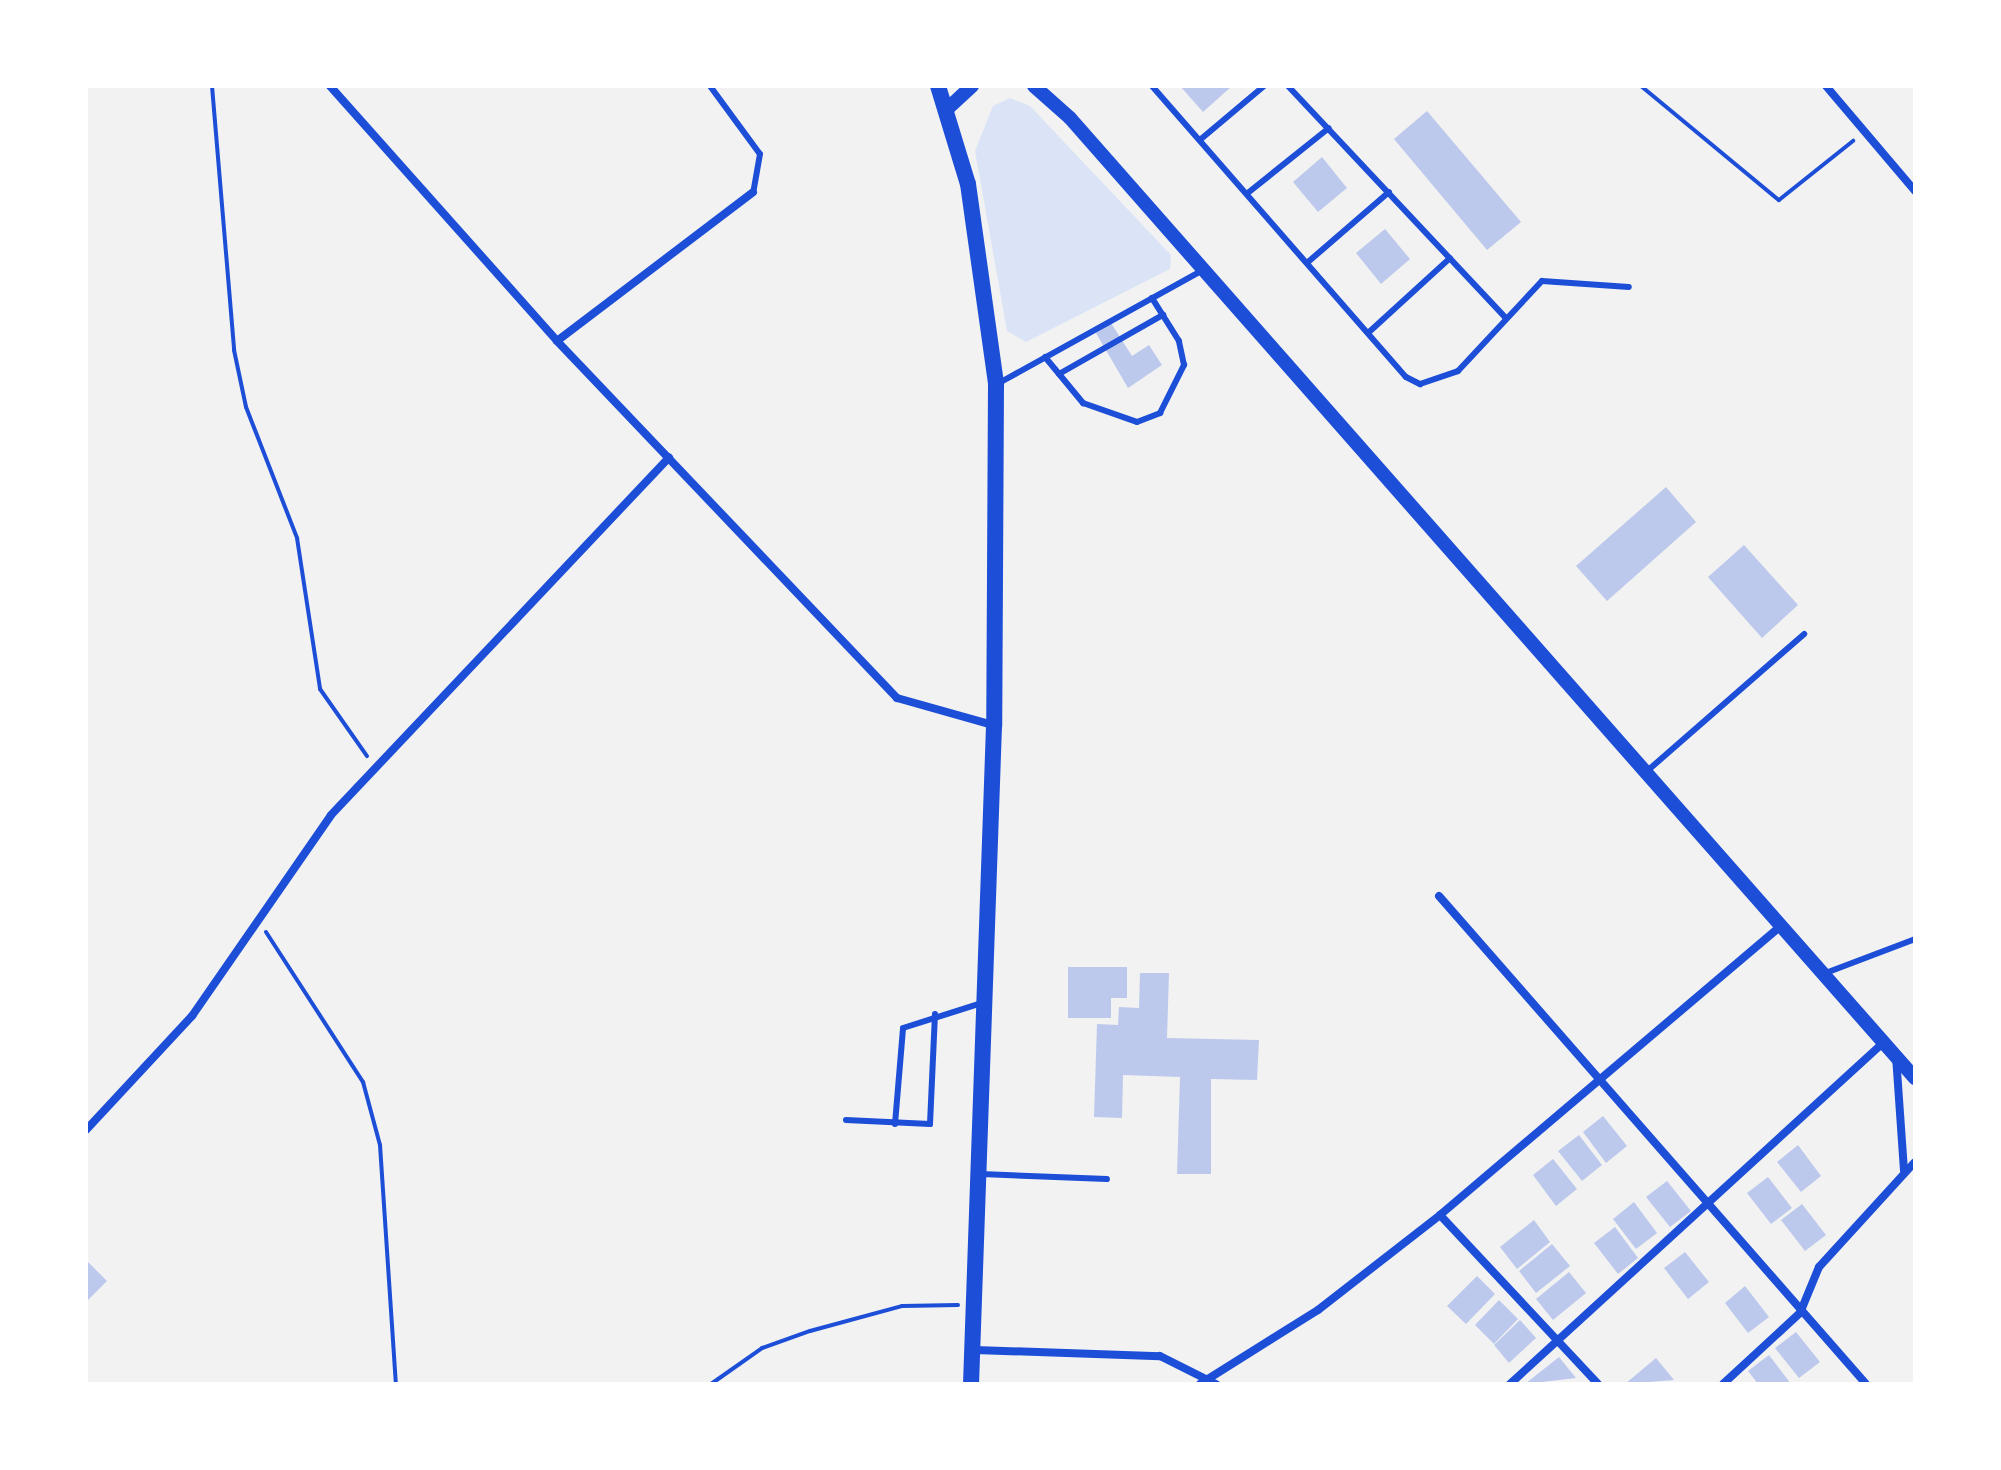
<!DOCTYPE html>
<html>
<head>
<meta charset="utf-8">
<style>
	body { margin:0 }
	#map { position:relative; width:2001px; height:1470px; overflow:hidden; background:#f2f2f2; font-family:"Space Grotesk",sans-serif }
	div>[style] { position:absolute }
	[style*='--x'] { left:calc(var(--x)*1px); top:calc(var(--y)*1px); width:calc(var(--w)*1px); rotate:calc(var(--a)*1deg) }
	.green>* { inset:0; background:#dbe4f7 }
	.building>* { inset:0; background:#bdc9ec }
	.path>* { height:4px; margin:-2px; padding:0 2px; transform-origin:2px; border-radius:2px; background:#1d4ed8 }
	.service>* { height:6px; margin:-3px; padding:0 3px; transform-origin:3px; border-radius:3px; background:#1d4ed8 }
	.minor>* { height:8px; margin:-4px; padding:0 4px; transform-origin:4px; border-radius:4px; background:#1d4ed8 }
	.tertiary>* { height:14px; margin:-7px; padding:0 7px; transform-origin:7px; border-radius:7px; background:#1d4ed8 }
	.secondary>* { height:16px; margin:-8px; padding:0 8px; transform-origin:8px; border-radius:8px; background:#1d4ed8 }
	span { translate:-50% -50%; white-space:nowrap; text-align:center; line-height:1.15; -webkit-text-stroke:8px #fff; paint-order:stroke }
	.frame { position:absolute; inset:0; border:88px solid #fff; pointer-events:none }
</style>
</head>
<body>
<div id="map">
	<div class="green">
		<i style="clip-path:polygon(1010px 98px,1030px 106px,1171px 255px,1170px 269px,1026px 342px,1007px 331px,975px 151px,993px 106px)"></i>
	</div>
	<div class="building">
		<i style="clip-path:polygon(1180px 86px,1232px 86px,1203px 112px)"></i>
		<i style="clip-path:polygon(1427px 111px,1521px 222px,1487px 250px,1394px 139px)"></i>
		<i style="clip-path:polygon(1322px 157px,1347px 188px,1318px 212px,1293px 182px)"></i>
		<i style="clip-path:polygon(1385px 229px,1410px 259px,1381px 284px,1356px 253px)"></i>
		<i style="clip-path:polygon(1111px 323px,1132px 356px,1149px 345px,1162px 365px,1128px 388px,1096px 333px)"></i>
		<i style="clip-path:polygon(1666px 487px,1696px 522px,1607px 601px,1576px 566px)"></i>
		<i style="clip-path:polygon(1744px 545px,1798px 605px,1762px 638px,1708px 577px)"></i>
		<i style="clip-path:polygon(1068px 967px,1127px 967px,1127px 998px,1111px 998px,1111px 1018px,1068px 1018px)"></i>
		<i style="clip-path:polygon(1140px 973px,1169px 973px,1167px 1038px,1259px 1040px,1257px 1080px,1211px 1079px,1211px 1174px,1177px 1174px,1180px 1077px,1123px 1075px,1122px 1118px,1094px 1117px,1097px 1024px,1118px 1025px,1119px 1007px,1139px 1008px)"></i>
		<i style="clip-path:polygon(1603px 1116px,1627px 1146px,1606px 1163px,1583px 1132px)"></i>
		<i style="clip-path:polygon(1579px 1135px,1602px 1165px,1582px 1181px,1558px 1151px)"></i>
		<i style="clip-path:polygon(1798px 1145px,1821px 1176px,1801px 1192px,1777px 1162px)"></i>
		<i style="clip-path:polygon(1553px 1159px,1577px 1189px,1556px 1206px,1533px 1175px)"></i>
		<i style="clip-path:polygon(1768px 1177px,1792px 1208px,1771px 1224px,1747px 1193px)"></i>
		<i style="clip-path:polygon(1667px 1181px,1691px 1211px,1670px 1227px,1646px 1197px)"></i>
		<i style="clip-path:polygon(1634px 1202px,1657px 1233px,1636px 1249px,1613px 1219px)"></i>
		<i style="clip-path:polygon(1802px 1204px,1826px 1235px,1805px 1251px,1781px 1220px)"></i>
		<i style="clip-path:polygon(1534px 1220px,1550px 1242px,1517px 1269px,1500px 1247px)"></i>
		<i style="clip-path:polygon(1615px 1227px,1638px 1258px,1618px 1274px,1594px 1243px)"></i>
		<i style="clip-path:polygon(1552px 1244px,1570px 1266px,1536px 1293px,1519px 1271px)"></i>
		<i style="clip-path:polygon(1685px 1252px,1709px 1282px,1688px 1299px,1664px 1268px)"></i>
		<i style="clip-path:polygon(86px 1260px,107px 1281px,86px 1302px)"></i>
		<i style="clip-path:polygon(1569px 1272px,1586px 1293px,1553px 1320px,1536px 1299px)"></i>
		<i style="clip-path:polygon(1477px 1276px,1495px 1294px,1466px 1324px,1447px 1306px)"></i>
		<i style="clip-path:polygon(1745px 1286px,1769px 1317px,1748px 1333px,1725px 1303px)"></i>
		<i style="clip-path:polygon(1499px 1300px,1518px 1319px,1494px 1344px,1475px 1325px)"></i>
		<i style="clip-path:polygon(1520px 1320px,1536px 1338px,1509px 1363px,1494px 1345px)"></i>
		<i style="clip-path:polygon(1796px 1332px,1820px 1362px,1799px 1378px,1775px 1348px)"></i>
		<i style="clip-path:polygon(1769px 1355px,1791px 1384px,1758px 1384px,1748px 1371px)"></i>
		<i style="clip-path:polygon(1559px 1357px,1576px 1378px,1525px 1384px)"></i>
		<i style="clip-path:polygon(1656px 1358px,1674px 1380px,1625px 1384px)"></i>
	</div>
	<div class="path">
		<i style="--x:212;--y:86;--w:265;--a:85.2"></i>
		<i style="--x:234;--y:350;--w:58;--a:78.1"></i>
		<i style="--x:246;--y:407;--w:141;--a:68.7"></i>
		<i style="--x:297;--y:538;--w:153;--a:81.3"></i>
		<i style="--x:320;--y:689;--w:82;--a:55"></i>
		<i style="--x:1641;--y:86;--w:179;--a:39.6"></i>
		<i style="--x:1779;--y:200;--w:95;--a:-38.6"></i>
		<i style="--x:266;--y:932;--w:179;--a:57.1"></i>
		<i style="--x:363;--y:1082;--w:65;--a:74.9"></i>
		<i style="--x:380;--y:1145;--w:240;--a:86.2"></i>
		<i style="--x:711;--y:1384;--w:62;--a:-35.2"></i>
		<i style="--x:762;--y:1348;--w:51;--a:-19.5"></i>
		<i style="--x:810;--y:1331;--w:95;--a:-15.2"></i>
		<i style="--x:902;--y:1306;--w:56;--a:-1"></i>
	</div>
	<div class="service">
		<i style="--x:710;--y:86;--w:84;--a:53.7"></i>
		<i style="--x:760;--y:154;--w:39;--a:100"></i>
		<i style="--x:1152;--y:86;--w:386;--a:48.9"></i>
		<i style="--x:1406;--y:377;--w:16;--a:27"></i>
		<i style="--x:1420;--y:384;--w:40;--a:-18.9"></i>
		<i style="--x:1458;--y:371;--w:123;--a:-47"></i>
		<i style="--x:1542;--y:281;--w:87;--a:3.9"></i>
		<i style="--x:1288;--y:86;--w:317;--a:46.8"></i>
		<i style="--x:1201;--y:139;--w:82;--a:-40.1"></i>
		<i style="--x:1249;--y:192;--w:102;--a:-38.7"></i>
		<i style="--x:1308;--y:262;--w:107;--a:-40.8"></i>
		<i style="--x:1368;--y:333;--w:111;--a:-42.4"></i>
		<i style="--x:1045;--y:357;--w:60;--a:50.4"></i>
		<i style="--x:1083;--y:403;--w:57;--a:19.4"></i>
		<i style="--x:1137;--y:422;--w:25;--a:-21"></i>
		<i style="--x:1160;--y:413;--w:54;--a:-63.4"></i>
		<i style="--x:1184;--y:365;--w:25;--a:-102"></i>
		<i style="--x:1179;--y:341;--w:51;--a:-122.1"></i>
		<i style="--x:1059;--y:374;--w:120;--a:-29.6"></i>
		<i style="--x:999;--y:383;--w:233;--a:-29"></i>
		<i style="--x:1646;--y:772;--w:210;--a:-41.1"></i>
		<i style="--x:1823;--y:974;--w:98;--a:-20.8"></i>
		<i style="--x:846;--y:1120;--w:84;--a:2.7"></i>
		<i style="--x:930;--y:1124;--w:110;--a:-87.4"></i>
		<i style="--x:895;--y:1124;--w:96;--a:-85.2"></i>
		<i style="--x:903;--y:1028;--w:83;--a:-17.6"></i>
		<i style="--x:981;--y:1174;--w:126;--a:2.3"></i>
	</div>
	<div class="minor">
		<i style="--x:330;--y:86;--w:341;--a:48.3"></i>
		<i style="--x:557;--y:341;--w:493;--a:46.4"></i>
		<i style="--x:897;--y:698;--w:100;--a:15.7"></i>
		<i style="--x:1826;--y:86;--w:138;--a:49.7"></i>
		<i style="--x:557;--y:341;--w:246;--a:-37.2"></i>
		<i style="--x:1439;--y:896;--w:648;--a:48.81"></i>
		<i style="--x:1896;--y:1056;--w:115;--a:86"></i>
		<i style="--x:86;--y:1130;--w:156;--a:-47.1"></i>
		<i style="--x:192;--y:1016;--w:244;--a:-55.3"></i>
		<i style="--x:331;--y:815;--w:492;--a:-46.6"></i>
		<i style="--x:1440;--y:1215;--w:231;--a:46.9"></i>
		<i style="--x:975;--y:1350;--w:185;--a:1.9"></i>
		<i style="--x:1160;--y:1356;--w:63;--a:26.6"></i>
		<i style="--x:1200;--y:1384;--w:139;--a:-32.1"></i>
		<i style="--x:1318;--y:1310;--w:155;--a:-37.9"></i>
		<i style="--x:1440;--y:1215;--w:447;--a:-40.3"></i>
		<i style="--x:1510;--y:1384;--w:507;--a:-42.44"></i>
		<i style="--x:1723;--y:1384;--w:105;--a:-42.7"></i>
		<i style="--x:1800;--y:1313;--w:50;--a:-67.6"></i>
		<i style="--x:1819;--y:1267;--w:142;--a:-47.6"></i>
	</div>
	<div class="tertiary">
		<i style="--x:1034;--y:86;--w:48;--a:41.6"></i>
		<i style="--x:1070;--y:118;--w:1279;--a:48.65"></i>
		<i style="--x:945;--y:111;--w:37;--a:-43"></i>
	</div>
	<div class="secondary">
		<i style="--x:938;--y:86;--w:102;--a:73"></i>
		<i style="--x:968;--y:184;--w:202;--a:82"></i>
		<i style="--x:996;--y:384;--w:342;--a:90.3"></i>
		<i style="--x:994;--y:726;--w:658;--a:92"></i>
	</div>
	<div class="frame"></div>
</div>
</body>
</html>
